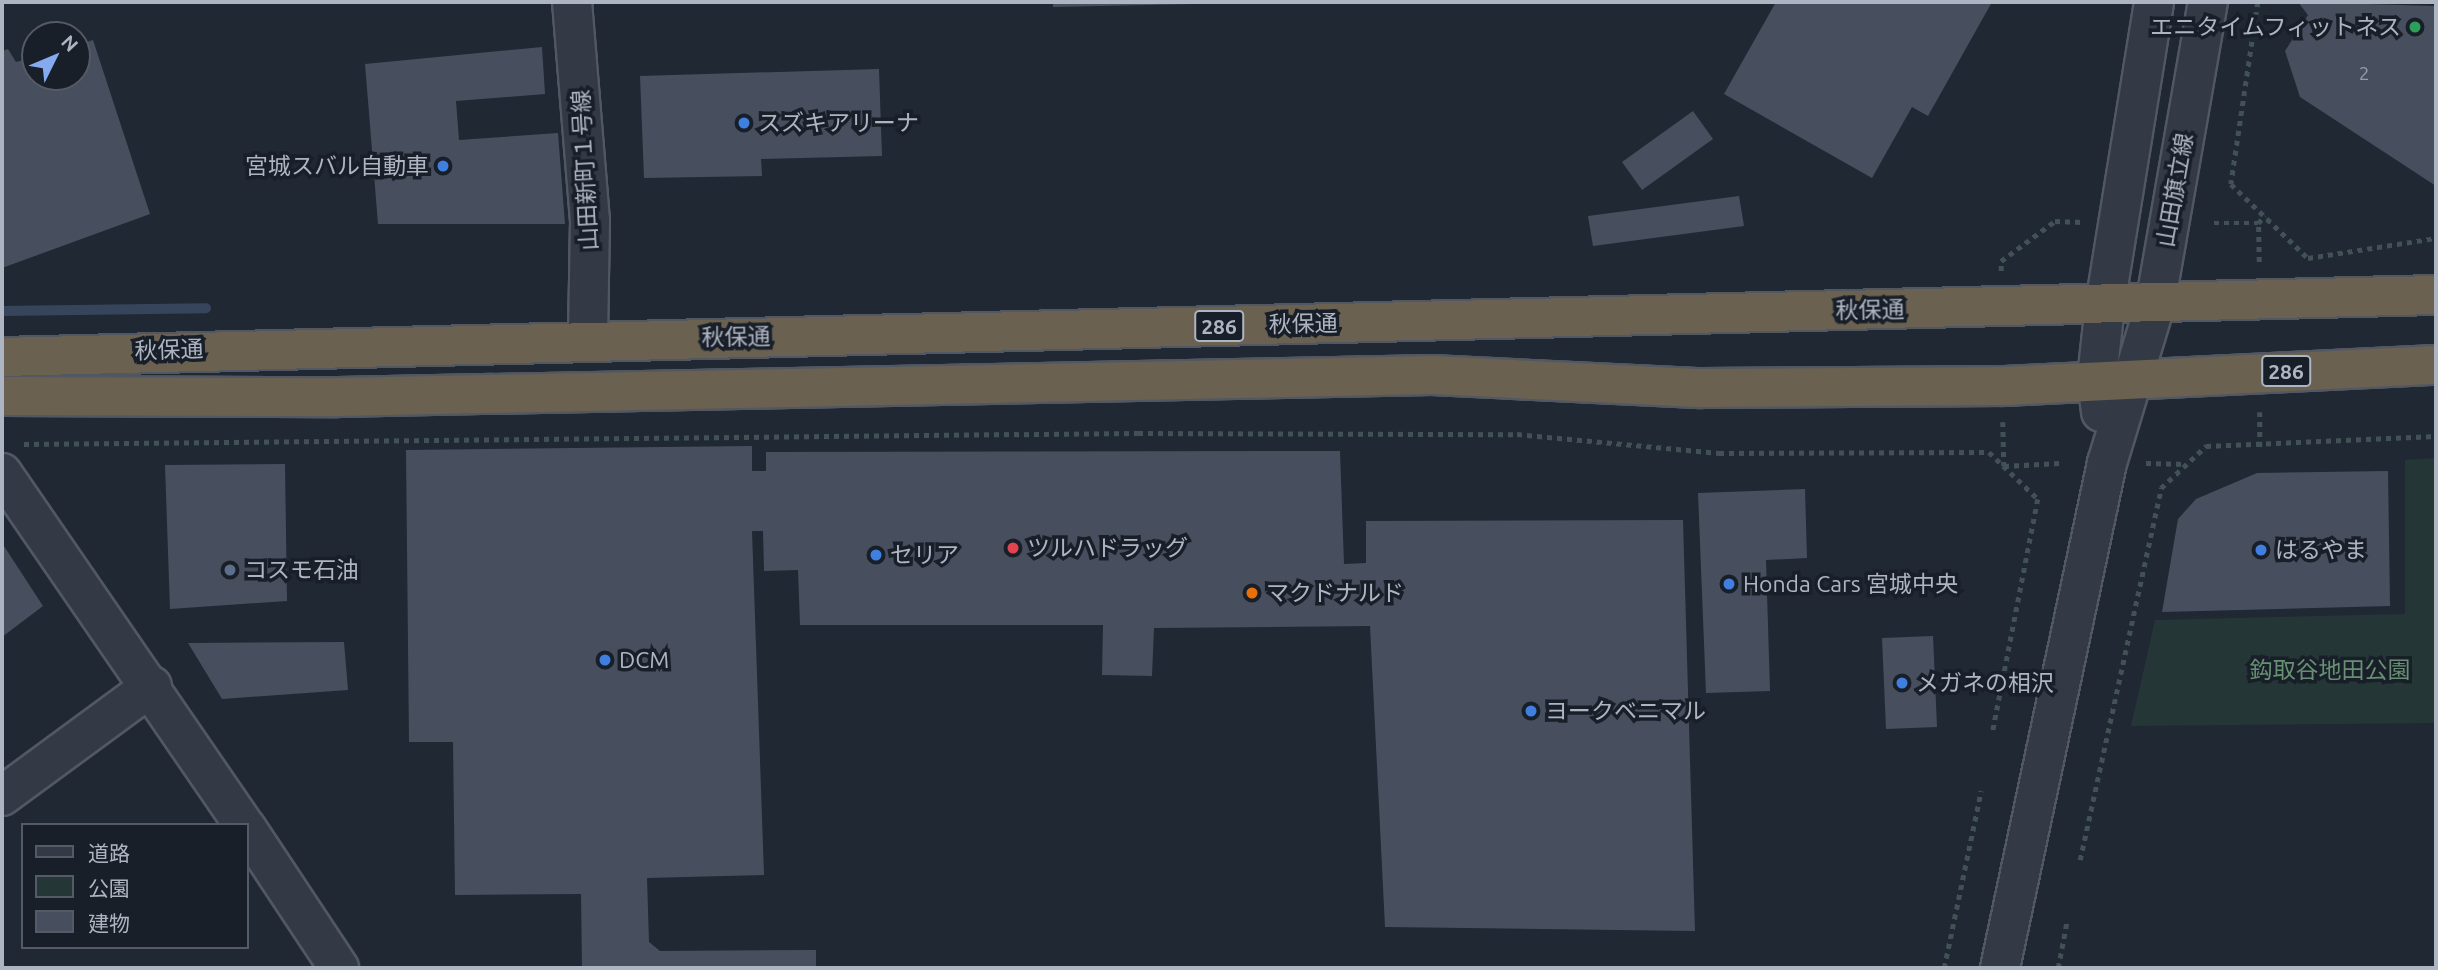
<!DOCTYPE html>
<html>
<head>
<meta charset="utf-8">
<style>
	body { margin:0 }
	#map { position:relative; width:2438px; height:970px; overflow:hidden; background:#202834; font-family:Ubuntu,"Noto Sans JP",sans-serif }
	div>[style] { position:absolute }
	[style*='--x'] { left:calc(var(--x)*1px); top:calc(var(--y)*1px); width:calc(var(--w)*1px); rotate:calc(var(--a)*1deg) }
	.green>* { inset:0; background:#253637 }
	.stream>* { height:10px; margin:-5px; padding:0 5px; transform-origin:5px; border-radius:5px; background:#37455c }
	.building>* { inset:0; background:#474f5e }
	.path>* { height:4.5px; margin-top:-2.25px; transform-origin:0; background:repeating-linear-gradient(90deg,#425155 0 5px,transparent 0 10px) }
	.roads { filter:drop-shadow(2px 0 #515863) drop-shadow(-2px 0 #515863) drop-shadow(0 2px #515863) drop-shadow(0 -2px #515863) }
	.minor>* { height:38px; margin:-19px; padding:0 19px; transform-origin:19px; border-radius:19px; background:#343a45 }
	.highway>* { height:38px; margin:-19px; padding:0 19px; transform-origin:19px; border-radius:19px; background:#6a6151 }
	.dots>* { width:19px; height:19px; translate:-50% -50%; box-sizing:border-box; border:4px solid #191f29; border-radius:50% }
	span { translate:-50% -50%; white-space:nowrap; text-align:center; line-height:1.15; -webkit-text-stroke:7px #191f29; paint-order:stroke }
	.number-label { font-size:19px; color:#949ca9 }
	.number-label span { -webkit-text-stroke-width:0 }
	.shield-label span { padding:2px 5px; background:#191f29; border:2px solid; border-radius:5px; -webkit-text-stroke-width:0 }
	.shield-label { font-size:21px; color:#aeb5c2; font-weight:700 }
	.poi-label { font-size:23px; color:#aeb5c2 }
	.right { translate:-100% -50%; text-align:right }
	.left { translate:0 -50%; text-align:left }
	.street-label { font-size:23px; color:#aeb5c2 }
	.park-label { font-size:23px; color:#679072 }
	.frame { position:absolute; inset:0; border:4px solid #aeb5c2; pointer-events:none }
	.legend { position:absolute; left:21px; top:823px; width:228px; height:126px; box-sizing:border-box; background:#191f29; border:2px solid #555b66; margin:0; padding:9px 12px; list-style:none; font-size:21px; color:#aeb5c2 }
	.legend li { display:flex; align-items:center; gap:14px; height:35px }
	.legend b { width:35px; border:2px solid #555b66 }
	.north { position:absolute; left:21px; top:21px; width:70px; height:70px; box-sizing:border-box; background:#191f29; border:2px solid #555b66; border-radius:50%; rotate:47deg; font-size:19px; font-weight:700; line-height:28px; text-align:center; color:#aeb5c2 }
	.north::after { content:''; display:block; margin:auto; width:24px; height:32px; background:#85aaef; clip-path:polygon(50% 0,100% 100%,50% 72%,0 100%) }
</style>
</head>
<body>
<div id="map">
	<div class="green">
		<i style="clip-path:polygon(2436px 458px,2436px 723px,2131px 726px,2155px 620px,2405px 614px,2405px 460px)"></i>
	</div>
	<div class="stream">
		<i style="--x:2;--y:311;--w:204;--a:-0.8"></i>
	</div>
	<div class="building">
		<i style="clip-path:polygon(1053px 2px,1194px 2px,1194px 4px,1053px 7px)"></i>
		<i style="clip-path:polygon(1776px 2px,1992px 2px,1928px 116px,1912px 107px,1872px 178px,1724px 94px)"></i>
		<i style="clip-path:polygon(2298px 2px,2436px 6px,2436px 186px,2300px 97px,2285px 51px,2308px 15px)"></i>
		<i style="clip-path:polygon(93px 40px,150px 214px,2px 268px,2px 51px,8px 49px,16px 62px,35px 57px,35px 77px,77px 77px,77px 45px)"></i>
		<i style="clip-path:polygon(542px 47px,545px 94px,456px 101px,459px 140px,558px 133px,565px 224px,378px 224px,365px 64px)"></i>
		<i style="clip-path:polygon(879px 69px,882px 156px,761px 159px,762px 176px,644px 178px,640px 76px)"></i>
		<i style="clip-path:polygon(1693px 111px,1713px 139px,1642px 190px,1622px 162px)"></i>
		<i style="clip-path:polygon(1739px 196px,1744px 226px,1593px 246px,1588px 216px)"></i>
		<i style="clip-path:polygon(752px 446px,752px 471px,766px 471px,766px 452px,1340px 451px,1344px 564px,1366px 563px,1366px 521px,1683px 520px,1695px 931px,1385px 927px,1370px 626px,1154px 628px,1152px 676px,1102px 675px,1103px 625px,800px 625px,798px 570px,764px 571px,763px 531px,752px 531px,764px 875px,647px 878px,649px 942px,660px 951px,816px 950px,816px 968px,582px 968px,581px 894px,455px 895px,453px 742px,409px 742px,406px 450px)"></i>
		<i style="clip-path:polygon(285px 464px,287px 601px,170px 609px,165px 465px)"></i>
		<i style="clip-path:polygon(2388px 471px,2390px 606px,2162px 612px,2178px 519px,2196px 499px,2257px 473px)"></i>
		<i style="clip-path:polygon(1805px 489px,1807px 558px,1766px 560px,1770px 691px,1706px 693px,1698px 493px)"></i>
		<i style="clip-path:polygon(2px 543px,43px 606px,2px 637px)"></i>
		<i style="clip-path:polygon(1933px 636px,1937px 727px,1886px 729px,1882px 638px)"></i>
		<i style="clip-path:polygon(344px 642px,348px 690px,222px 699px,188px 643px)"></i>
	</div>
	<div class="path">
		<i style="--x:2258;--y:2;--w:184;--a:98.4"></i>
		<i style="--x:2231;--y:184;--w:107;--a:43.9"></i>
		<i style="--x:2308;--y:258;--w:130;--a:-8.9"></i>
		<i style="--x:2214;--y:223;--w:44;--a:0"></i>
		<i style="--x:2259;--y:262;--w:39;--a:-91"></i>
		<i style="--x:2258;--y:223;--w:10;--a:-45"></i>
		<i style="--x:2001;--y:271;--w:10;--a:-90"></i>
		<i style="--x:2001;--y:261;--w:67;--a:-36.5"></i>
		<i style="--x:2055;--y:221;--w:28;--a:2"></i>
		<i style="--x:2260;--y:412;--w:36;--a:90"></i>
		<i style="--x:2003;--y:422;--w:44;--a:88.7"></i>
		<i style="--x:2004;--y:466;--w:56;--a:-3.1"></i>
		<i style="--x:24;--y:444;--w:1114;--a:-0.57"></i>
		<i style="--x:1138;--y:433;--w:379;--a:0.2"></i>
		<i style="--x:1517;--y:434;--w:203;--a:5.4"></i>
		<i style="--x:1719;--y:453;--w:270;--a:-0.2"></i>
		<i style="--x:1989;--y:452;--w:68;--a:43.8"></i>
		<i style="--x:2038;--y:499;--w:240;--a:101"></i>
		<i style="--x:2146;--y:463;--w:40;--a:1.4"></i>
		<i style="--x:2080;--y:860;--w:381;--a:-77.7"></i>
		<i style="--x:2161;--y:488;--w:62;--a:-43"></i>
		<i style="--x:2206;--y:446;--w:230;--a:-2.5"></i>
		<i style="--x:1944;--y:968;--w:181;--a:-78.2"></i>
		<i style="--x:2058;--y:968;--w:48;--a:-79.2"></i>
	</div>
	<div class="roads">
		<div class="minor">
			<i style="--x:572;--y:2;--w:220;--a:85.3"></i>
			<i style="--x:590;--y:221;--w:118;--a:91"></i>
			<i style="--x:2101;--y:412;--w:34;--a:-97"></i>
			<i style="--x:2097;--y:378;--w:73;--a:-83.7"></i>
			<i style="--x:2105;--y:305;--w:307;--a:-80.8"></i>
			<i style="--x:2;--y:473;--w:427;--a:55.5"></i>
			<i style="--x:2;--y:796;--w:186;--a:-36.3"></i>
			<i style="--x:247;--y:829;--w:167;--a:56.5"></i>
			<i style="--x:2000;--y:968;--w:516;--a:-78.04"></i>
			<i style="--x:2107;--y:463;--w:165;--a:-73.1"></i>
			<i style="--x:2155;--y:305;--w:308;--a:-80.1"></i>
		</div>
		<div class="highway">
			<i style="--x:2;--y:357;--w:2435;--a:-1.46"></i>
			<i style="--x:2;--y:396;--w:336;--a:0.2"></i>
			<i style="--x:338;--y:397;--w:1094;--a:-1.15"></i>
			<i style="--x:1432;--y:375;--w:270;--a:2.8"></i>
			<i style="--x:1702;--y:388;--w:301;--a:-0.4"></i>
			<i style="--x:2003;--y:386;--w:434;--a:-2.8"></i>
		</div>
	</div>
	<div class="dots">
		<i style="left:2415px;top:27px;background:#2e9e5b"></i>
		<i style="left:744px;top:123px;background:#3f7fe0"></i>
		<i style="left:443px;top:166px;background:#3f7fe0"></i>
		<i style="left:1013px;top:548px;background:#e0444e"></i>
		<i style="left:2261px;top:550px;background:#3f7fe0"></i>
		<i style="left:876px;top:555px;background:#3f7fe0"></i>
		<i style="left:230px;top:570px;background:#5c6f8a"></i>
		<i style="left:1729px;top:584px;background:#3f7fe0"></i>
		<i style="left:1252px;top:593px;background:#e8710a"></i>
		<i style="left:605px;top:660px;background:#3f7fe0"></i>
		<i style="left:1902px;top:683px;background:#3f7fe0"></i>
		<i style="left:1531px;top:711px;background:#3f7fe0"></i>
	</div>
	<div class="number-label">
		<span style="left:2364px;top:74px">2</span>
	</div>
	<div class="shield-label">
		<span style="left:1219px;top:326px">286</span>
		<span style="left:2286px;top:371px">286</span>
	</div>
	<div class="poi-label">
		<span class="right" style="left:2401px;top:27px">エニタイムフィットネス</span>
		<span class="left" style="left:758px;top:123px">スズキアリーナ</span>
		<span class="right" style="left:429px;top:166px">宮城スバル自動車</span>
		<span class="left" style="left:1027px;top:548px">ツルハドラッグ</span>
		<span class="left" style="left:2275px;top:550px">はるやま</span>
		<span class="left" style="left:890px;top:555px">セリア</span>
		<span class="left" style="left:244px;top:570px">コスモ石油</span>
		<span class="left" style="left:1743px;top:584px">Honda Cars 宮城中央</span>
		<span class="left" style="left:1266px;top:593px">マクドナルド</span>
		<span class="left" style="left:619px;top:660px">DCM</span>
		<span class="left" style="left:1916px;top:683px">メガネの相沢</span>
		<span class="left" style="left:1545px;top:711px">ヨークベニマル</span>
	</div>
	<div class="street-label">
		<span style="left:585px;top:170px;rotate:-93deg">山田新町１号線</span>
		<span style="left:2175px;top:190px;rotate:-80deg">山田旗立線</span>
		<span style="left:1870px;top:310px;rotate:-1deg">秋保通</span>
		<span style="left:1303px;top:324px;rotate:-1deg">秋保通</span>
		<span style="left:736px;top:337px;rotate:-1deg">秋保通</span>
		<span style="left:169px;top:350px;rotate:-2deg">秋保通</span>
	</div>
	<div class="park-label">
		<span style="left:2330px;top:670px">鈎取谷地田公園</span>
	</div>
	<div class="frame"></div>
	<ul class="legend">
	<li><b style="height:9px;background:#343a45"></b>道路</li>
	<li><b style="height:19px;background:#253637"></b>公園</li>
	<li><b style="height:19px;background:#474f5e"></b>建物</li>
	</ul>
	<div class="north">N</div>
</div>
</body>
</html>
